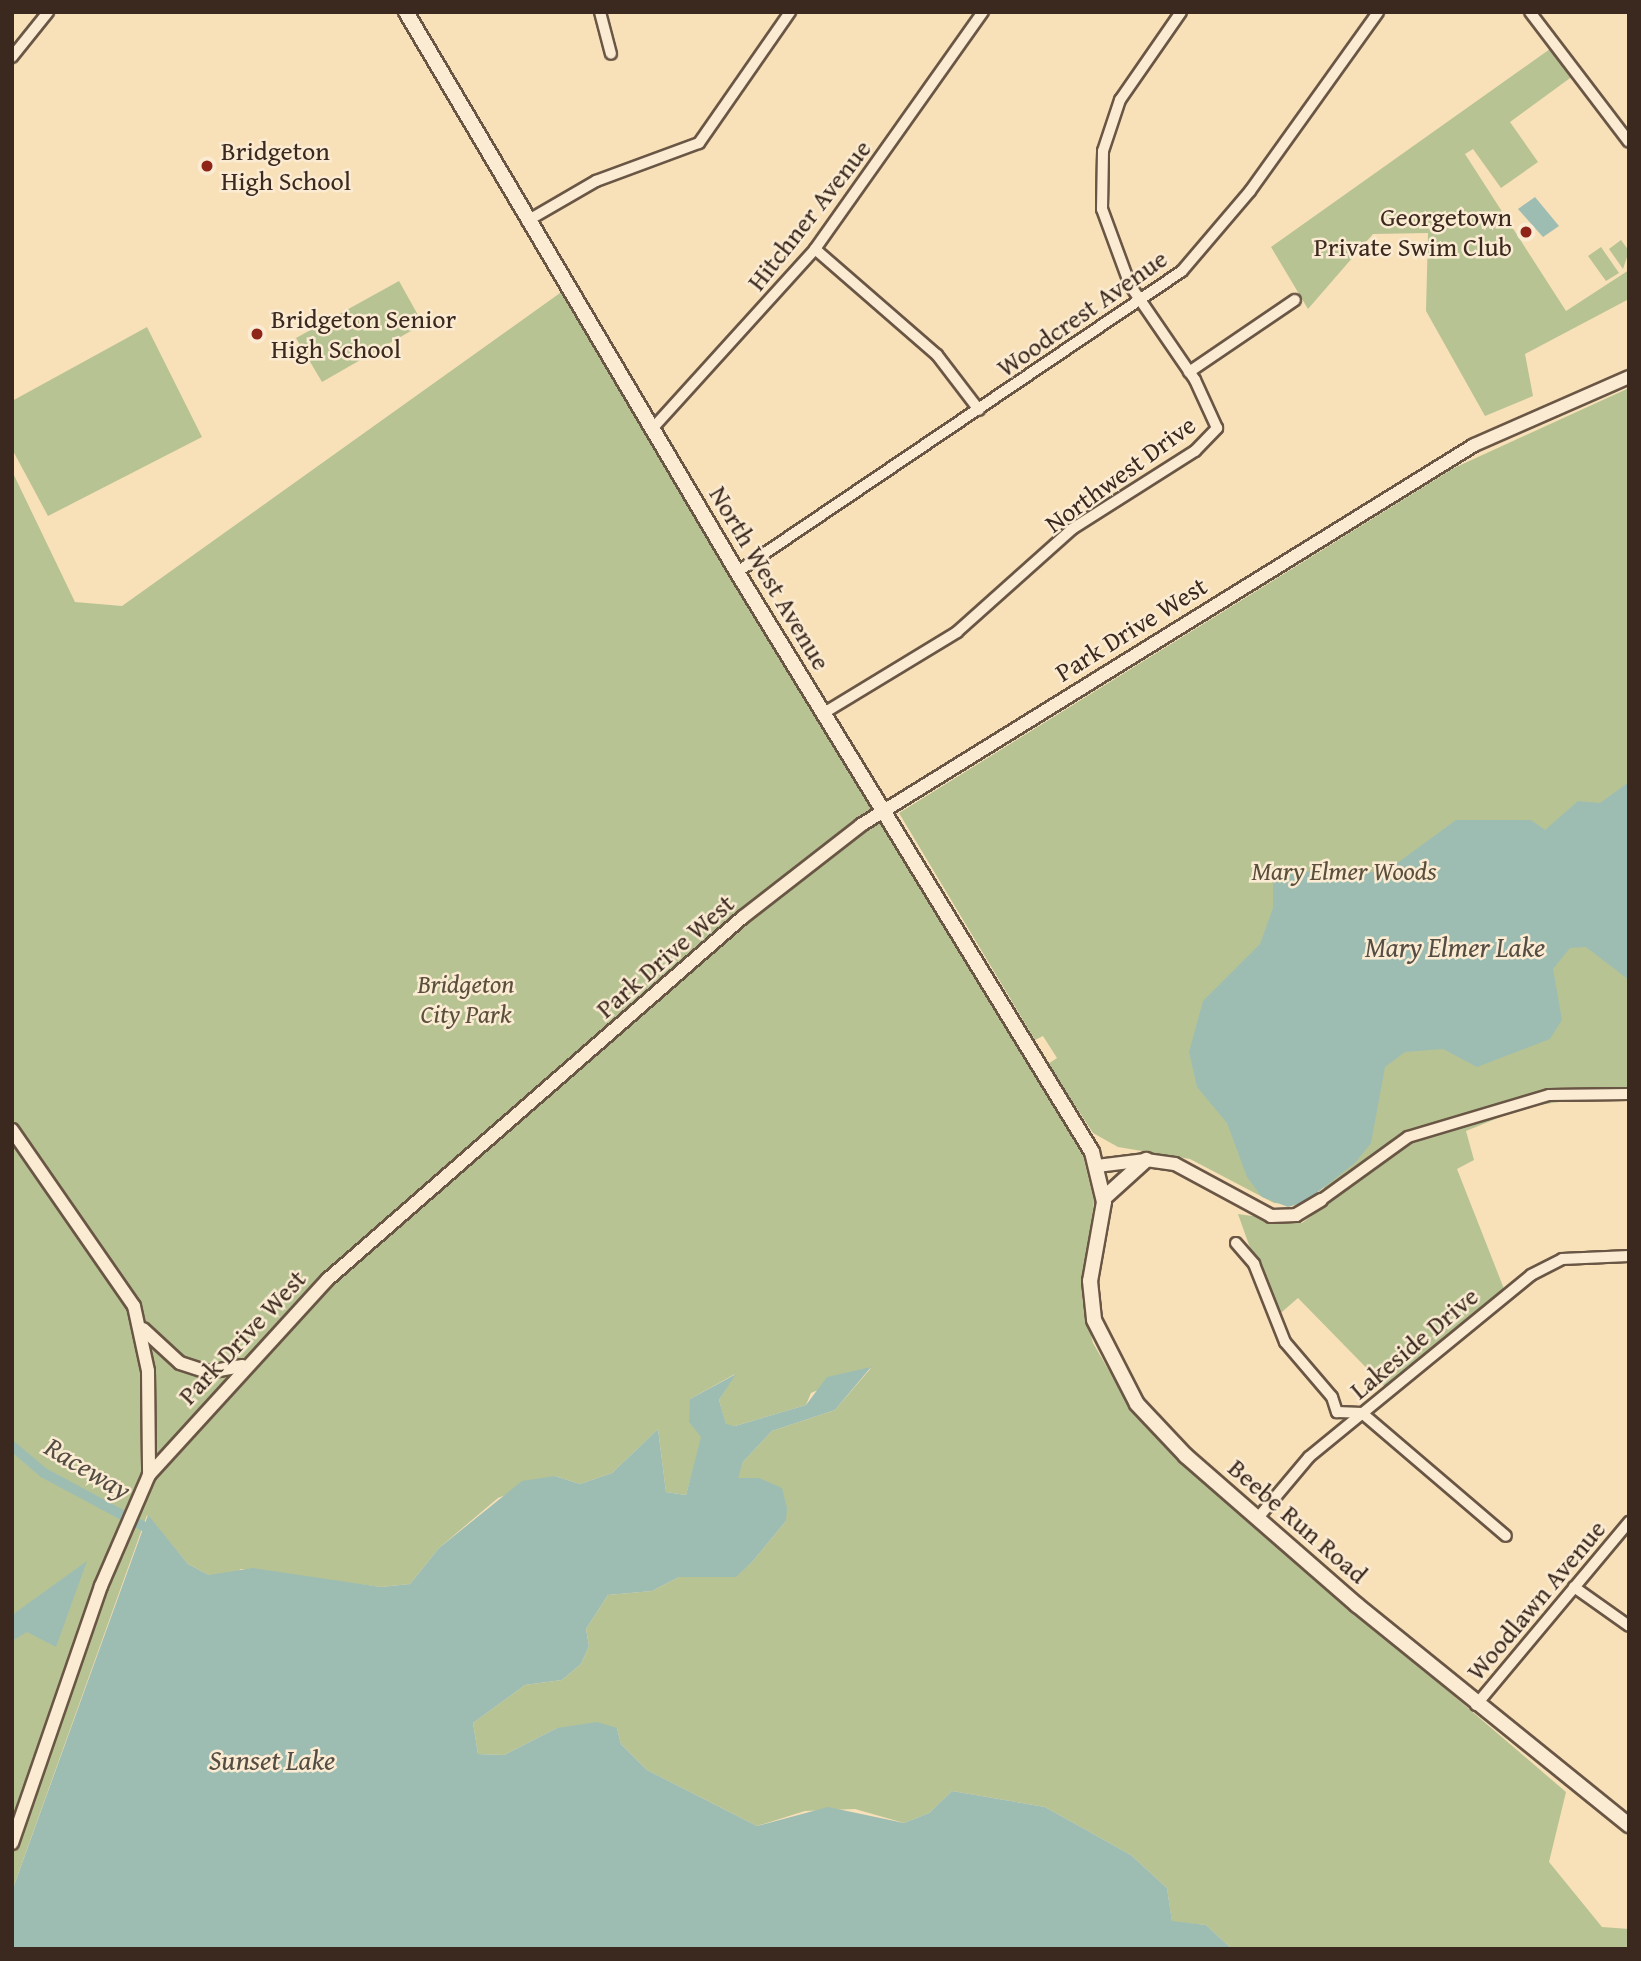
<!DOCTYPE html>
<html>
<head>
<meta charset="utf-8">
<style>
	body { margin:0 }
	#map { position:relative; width:1641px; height:1961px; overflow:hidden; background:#f8e0b9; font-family:"Gentium Book Plus",serif }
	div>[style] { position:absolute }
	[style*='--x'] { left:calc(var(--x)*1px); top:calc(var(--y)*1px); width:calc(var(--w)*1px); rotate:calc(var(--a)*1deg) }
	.green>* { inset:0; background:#b8c394 }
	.water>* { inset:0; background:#9dbdb3 }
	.canal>* { height:10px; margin:-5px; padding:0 5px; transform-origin:5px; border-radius:5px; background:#9dbdb3 }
	.roads { filter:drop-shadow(2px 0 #6a5645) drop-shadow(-2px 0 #6a5645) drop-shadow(0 2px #6a5645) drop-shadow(0 -2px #6a5645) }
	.minor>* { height:10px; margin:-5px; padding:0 5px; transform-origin:5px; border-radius:5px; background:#faebd2 }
	.tertiary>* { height:12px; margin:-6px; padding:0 6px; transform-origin:6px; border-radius:6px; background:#faebd2 }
	.secondary>* { height:14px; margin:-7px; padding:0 7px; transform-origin:7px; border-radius:7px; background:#faebd2 }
	.dots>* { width:19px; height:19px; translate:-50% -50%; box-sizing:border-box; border:4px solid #faebd2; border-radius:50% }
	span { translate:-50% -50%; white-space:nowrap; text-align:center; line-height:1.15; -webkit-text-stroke:5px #faebd2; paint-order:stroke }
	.poi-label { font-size:26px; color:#3b281e }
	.left { translate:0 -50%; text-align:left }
	.right { translate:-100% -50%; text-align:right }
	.street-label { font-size:26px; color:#3b281e }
	.park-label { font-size:26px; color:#5a4f3c; font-style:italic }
	.water-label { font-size:28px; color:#544d43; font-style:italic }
	.frame { position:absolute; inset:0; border:14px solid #3b281e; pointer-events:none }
</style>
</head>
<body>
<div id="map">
	<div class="green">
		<i style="clip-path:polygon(1557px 44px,1577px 73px,1510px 122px,1538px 162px,1501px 188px,1473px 149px,1465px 154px,1566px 311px,1629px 270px,1629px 299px,1525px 354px,1533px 396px,1485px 416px,1426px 311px,1428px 233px,1373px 234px,1308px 309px,1271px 247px)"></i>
		<i style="clip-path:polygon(1621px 240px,1629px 251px,1623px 269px,1609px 249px)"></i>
		<i style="clip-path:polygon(1601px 247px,1619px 273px,1606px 281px,1588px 256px)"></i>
		<i style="clip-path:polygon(399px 281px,423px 324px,322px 382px,296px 338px)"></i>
		<i style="clip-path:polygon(567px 288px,1083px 1156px,1094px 1201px,1082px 1298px,1093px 1343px,1130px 1407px,1177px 1459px,1566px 1792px,1549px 1862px,1602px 1927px,1629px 1929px,1629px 1949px,1232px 1949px,1206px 1925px,1172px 1922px,1167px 1888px,1131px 1855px,1045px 1807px,952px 1791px,929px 1813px,904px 1823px,855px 1809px,805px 1811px,757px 1826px,647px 1770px,621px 1744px,617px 1728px,557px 1728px,504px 1755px,478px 1754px,473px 1723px,525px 1685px,562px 1680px,581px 1664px,589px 1646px,586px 1629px,608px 1595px,652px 1591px,679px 1577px,735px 1577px,753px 1561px,786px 1521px,737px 1478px,743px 1462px,772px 1431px,835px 1410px,871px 1368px,811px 1393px,806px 1405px,735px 1426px,726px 1425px,719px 1400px,735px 1374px,690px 1399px,690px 1422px,702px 1437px,686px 1495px,666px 1492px,658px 1429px,612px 1473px,580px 1484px,555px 1476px,498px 1498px,439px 1548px,410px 1584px,381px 1587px,241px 1569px,229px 1577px,209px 1575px,188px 1564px,147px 1515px,12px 1891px,12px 471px,75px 602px,122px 606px)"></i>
		<i style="clip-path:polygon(147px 327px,202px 437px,48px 516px,12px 449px,12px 401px)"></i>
		<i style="clip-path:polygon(1629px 388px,1629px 1092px,1525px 1107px,1466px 1131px,1474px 1160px,1457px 1169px,1506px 1294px,1389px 1391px,1298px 1298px,1275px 1318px,1238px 1214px,1302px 1223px,1315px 1213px,1326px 1182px,1287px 1204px,1274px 1203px,1190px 1159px,1118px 1147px,1093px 1133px,1048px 1064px,1057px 1058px,1043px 1036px,1035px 1040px,899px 813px,1454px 468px)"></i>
	</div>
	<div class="water">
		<i style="clip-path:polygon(1535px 197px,1559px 226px,1543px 237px,1518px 209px)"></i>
		<i style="clip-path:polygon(1629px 782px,1629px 980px,1586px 947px,1570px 948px,1553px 969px,1562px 1020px,1550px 1039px,1477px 1067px,1443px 1049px,1405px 1052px,1385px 1067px,1371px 1143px,1355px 1163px,1305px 1202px,1288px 1207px,1262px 1197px,1247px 1177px,1227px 1123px,1197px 1087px,1189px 1052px,1203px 1001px,1260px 944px,1273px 908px,1273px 884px,1294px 871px,1385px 872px,1456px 820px,1531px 820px,1545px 830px,1578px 801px,1600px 803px)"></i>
		<i style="clip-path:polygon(871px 1367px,835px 1410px,772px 1431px,743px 1462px,738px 1478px,759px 1478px,782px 1488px,787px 1508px,786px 1521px,753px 1561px,736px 1577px,679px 1577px,652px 1591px,608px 1595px,586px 1629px,589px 1646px,581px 1664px,562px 1680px,525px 1685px,473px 1723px,478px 1754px,504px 1755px,557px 1728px,597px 1722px,617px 1728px,621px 1744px,647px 1770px,757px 1826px,828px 1807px,904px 1823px,929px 1813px,952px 1791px,1045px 1807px,1131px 1855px,1167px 1888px,1172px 1921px,1206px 1925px,1232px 1949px,12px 1949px,12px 1891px,148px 1515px,188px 1564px,209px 1575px,253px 1568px,381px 1587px,410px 1584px,439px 1548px,522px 1481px,555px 1476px,580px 1484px,612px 1473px,658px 1429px,666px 1492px,686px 1495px,701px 1437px,689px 1422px,690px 1399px,736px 1374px,719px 1400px,726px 1424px,735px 1426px,806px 1405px,827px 1377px)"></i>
		<i style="clip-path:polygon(87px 1561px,56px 1647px,27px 1632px,12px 1641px,12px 1615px)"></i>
	</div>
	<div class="canal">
		<i style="--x:12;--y:1446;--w:42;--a:40.2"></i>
		<i style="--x:44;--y:1473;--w:112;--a:28.2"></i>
	</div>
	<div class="roads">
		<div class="minor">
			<i style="--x:600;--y:12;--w:43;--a:75.3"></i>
			<i style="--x:1530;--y:12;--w:163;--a:52.7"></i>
			<i style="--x:12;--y:57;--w:58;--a:-51.3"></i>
			<i style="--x:527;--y:221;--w:80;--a:-30.1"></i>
			<i style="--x:596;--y:181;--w:110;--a:-20.3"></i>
			<i style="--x:699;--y:143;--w:160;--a:-55.2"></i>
			<i style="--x:815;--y:249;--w:162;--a:41"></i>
			<i style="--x:937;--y:355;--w:69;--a:52.6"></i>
			<i style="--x:1189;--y:372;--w:128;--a:-34.2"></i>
			<i style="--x:652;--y:429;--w:243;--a:-47.8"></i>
			<i style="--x:815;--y:249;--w:291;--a:-54.7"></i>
			<i style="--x:737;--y:572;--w:537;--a:-34.07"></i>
			<i style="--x:1182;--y:271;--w:105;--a:-49.6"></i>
			<i style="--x:1250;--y:191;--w:220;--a:-54.4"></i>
			<i style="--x:824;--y:713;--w:156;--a:-31.3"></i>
			<i style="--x:957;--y:632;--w:154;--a:-41.8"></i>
			<i style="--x:1072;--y:529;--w:146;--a:-32.4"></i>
			<i style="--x:1195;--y:451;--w:32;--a:-46"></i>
			<i style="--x:1217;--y:428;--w:53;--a:-114.6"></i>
			<i style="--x:1195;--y:380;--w:115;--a:-124.4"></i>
			<i style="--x:1130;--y:285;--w:81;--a:-110.2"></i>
			<i style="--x:1102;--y:209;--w:58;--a:-89"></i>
			<i style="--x:1103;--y:151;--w:54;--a:-71.6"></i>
			<i style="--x:1120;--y:100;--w:107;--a:-55.3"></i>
			<i style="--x:1321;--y:1200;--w:107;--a:-35.9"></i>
			<i style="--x:1408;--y:1137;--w:147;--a:-16.6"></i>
			<i style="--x:1549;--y:1095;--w:80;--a:-0.7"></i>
			<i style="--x:1236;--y:1243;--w:28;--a:49"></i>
			<i style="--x:1254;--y:1264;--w:84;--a:68.3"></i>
			<i style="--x:1285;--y:1342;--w:72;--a:49.5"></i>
			<i style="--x:1332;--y:1397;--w:16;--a:72"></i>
			<i style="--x:1337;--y:1412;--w:25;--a:2"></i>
			<i style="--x:1362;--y:1413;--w:189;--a:40.5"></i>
			<i style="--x:1257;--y:1519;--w:81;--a:-50"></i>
			<i style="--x:1309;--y:1457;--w:287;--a:-39.3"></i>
			<i style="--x:1531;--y:1275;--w:35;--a:-27"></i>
			<i style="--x:1562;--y:1259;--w:67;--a:-2.6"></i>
			<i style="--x:1574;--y:1587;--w:67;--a:35.3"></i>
			<i style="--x:1476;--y:1705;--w:239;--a:-50.1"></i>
		</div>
		<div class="tertiary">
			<i style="--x:12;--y:1130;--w:214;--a:55.3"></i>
			<i style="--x:134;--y:1306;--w:66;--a:77.8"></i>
			<i style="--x:148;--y:1371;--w:104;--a:89.4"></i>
			<i style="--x:1097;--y:1166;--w:49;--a:-7"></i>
			<i style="--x:1146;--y:1160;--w:29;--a:8"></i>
			<i style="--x:1175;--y:1164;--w:109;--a:28.4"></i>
			<i style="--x:1271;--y:1216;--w:25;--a:-2"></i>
			<i style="--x:1296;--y:1215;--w:29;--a:-31"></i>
			<i style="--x:143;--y:1329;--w:50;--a:42.6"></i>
			<i style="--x:180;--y:1363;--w:29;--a:18"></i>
			<i style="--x:208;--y:1372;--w:35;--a:-10"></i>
			<i style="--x:12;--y:1843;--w:272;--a:-70.9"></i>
			<i style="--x:101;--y:1586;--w:121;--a:-66.6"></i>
			<i style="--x:149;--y:1475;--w:264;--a:-47.6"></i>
			<i style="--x:327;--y:1280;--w:552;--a:-41.11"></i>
			<i style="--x:743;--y:917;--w:150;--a:-37.9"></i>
			<i style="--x:861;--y:825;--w:721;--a:-31.79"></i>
			<i style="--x:1474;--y:445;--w:169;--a:-23.7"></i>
		</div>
		<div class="secondary">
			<i style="--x:406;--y:12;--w:651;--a:59.41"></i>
			<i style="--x:737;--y:572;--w:680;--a:58.53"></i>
			<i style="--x:1092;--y:1152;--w:51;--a:76.5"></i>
			<i style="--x:1104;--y:1202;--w:80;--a:100"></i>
			<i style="--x:1090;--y:1281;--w:39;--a:84"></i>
			<i style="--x:1094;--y:1320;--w:94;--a:62.9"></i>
			<i style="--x:1137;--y:1404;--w:71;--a:46.7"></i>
			<i style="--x:1186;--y:1456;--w:227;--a:41.1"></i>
			<i style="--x:1357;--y:1605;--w:350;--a:39"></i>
			<i style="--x:1104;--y:1198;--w:57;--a:-42.1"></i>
		</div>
	</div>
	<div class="dots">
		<i style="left:207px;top:166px;background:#8f2418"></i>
		<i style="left:1526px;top:232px;background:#8f2418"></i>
		<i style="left:257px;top:334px;background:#8f2418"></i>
	</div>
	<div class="poi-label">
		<span class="left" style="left:221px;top:166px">Bridgeton<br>High School</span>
		<span class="right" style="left:1512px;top:232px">Georgetown<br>Private Swim Club</span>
		<span class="left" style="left:271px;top:334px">Bridgeton Senior<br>High School</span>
	</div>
	<div class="street-label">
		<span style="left:809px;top:215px;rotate:-52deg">Hitchner Avenue</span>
		<span style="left:1082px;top:313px;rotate:-35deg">Woodcrest Avenue</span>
		<span style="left:1120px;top:474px;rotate:-36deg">Northwest Drive</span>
		<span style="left:770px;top:578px;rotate:59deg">North West Avenue</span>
		<span style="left:1131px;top:629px;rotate:-32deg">Park Drive West</span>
		<span style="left:665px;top:956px;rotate:-41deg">Park Drive West</span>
		<span style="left:242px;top:1337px;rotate:-47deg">Park Drive West</span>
		<span style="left:1414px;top:1343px;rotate:-40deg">Lakeside Drive</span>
		<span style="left:1298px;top:1521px;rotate:41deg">Beebe Run Road</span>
		<span style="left:1536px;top:1600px;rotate:-50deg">Woodlawn Avenue</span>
	</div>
	<div class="park-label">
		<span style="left:1344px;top:871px">Mary Elmer Woods</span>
		<span style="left:466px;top:999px">Bridgeton<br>City Park</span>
	</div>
	<div class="water-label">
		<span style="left:1455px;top:947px">Mary Elmer Lake</span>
		<span style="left:88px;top:1468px;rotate:31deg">Raceway</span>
		<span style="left:272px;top:1760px">Sunset Lake</span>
	</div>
	<div class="frame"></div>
</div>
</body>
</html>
